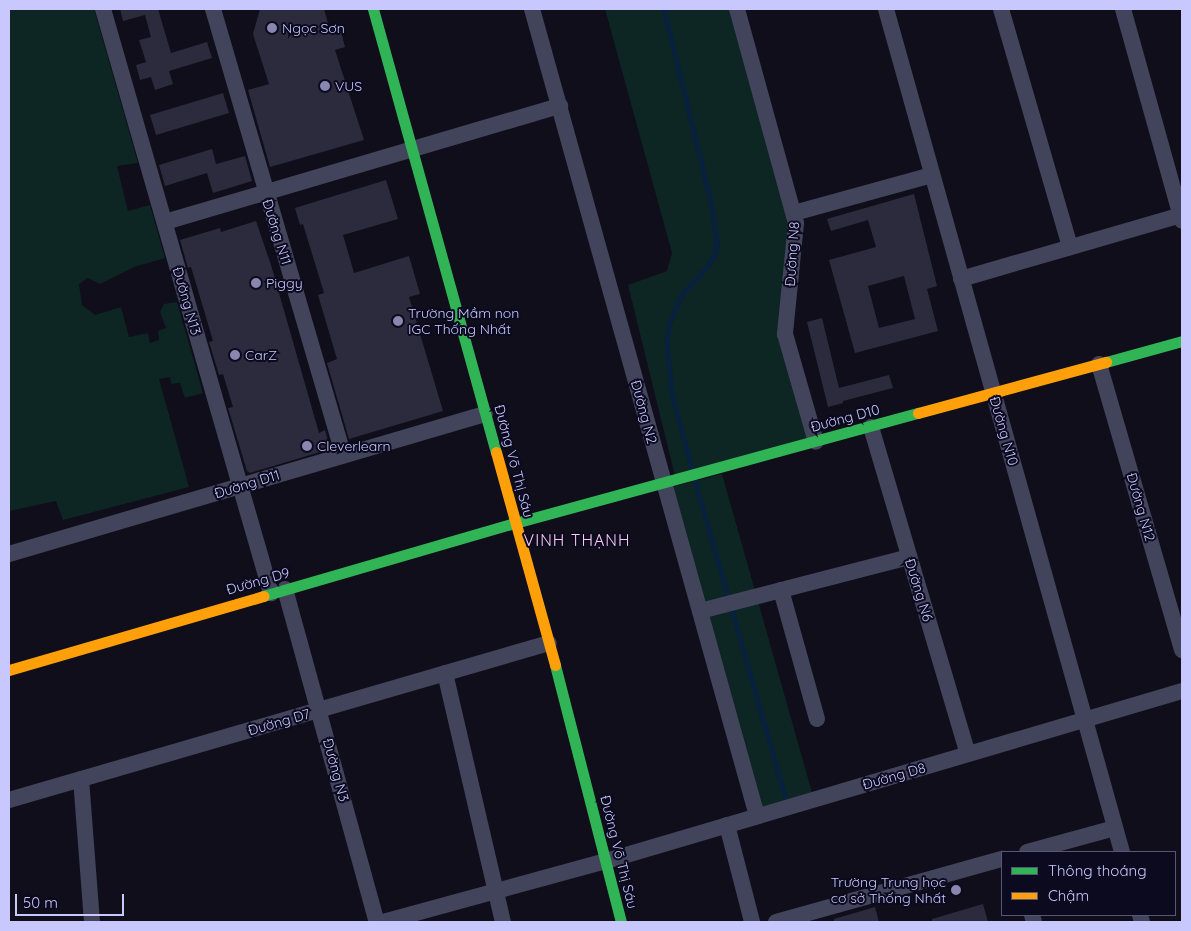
<!DOCTYPE html>
<html>
<head>
<meta charset="utf-8">
<style>
	body { margin:0 }
	#map { position:relative; width:1191px; height:931px; overflow:hidden; background:#0f0e1a; font-family:Quicksand,sans-serif }
	div>[style] { position:absolute }
	[style*='--x'] { left:calc(var(--x)*1px); top:calc(var(--y)*1px); width:calc(var(--w)*1px); rotate:calc(var(--a)*1deg) }
	.green>* { inset:0; background:#0d2523 }
	.stream>* { height:4.5px; margin:-2.25px; padding:0 2.25px; transform-origin:2.25px; border-radius:2.25px; background:#08213d }
	.building>* { inset:0; background:#2c2b3e }
	.street>* { height:16px; margin:-8px; padding:0 8px; transform-origin:8px; border-radius:8px; background:#42445c }
	.fast>* { height:11px; margin:-5.5px; padding:0 5.5px; transform-origin:5.5px; border-radius:5.5px; background:#30b455 }
	.slow>* { height:11px; margin:-5.5px; padding:0 5.5px; transform-origin:5.5px; border-radius:5.5px; background:#ff9f0a }
	.dots>* { width:14px; height:14px; translate:-50% -50%; box-sizing:border-box; border:2px solid #0b0a1e; border-radius:50% }
	span { translate:-50% -50%; white-space:nowrap; text-align:center; line-height:1.15; -webkit-text-stroke:4px #0b0a1e; paint-order:stroke }
	.poi-label { font-size:14px; color:#c8c8ff }
	.left { translate:0 -50%; text-align:left }
	.right { translate:-100% -50%; text-align:right }
	.street-label { font-size:14px; color:#c8c8ff }
	.quarter-label { font-size:16px; color:#ffcaf2; letter-spacing:1px }
	.frame { position:absolute; inset:0; border:10px solid #c8c8ff; pointer-events:none }
	.legend { position:absolute; left:1001px; top:851px; width:175px; height:65px; box-sizing:border-box; background:#0b0a1e; border:1px solid #575678; margin:0; padding:6px 9px; list-style:none; font-size:15px; color:#c8c8ff }
	.legend li { display:flex; align-items:center; gap:10px; height:25px }
	.legend b { width:25px; border:1px solid #575678 }
	.scale { position:absolute; left:15px; top:894px; width:109px; height:22px; box-sizing:border-box; border:2px solid #c8c8ff; border-top:0; padding-left:6px; font-size:15px; line-height:18px; white-space:nowrap; color:#c8c8ff; -webkit-text-stroke:4px #0b0a1e; paint-order:stroke }
</style>
</head>
<body>
<div id="map">
	<div class="green">
		<i style="clip-path:polygon(9px 9px,94px 9px,138px 163px,117px 166px,128px 211px,150px 205px,165px 258px,134px 267px,100px 284px,88px 278px,79px 284px,82px 305px,95px 315px,121px 307px,129px 337px,148px 333px,150px 343px,159px 340px,158px 331px,166px 328px,160px 312px,164px 304px,177px 302px,203px 393px,185px 398px,180px 383px,171px 384px,170px 377px,159px 379px,189px 487px,63px 520px,56px 501px,9px 511px)"></i>
		<i style="clip-path:polygon(605px 9px,732px 9px,791px 223px,779px 334px,809px 438px,675px 476px,628px 285px,667px 271px,672px 253px)"></i>
		<i style="clip-path:polygon(722px 474px,813px 796px,761px 812px,664px 489px)"></i>
	</div>
	<div class="stream">
		<i style="--x:664;--y:9;--w:203;--a:76.3"></i>
		<i style="--x:712;--y:206;--w:37;--a:82"></i>
		<i style="--x:717;--y:243;--w:12;--a:99"></i>
		<i style="--x:715;--y:255;--w:12;--a:121"></i>
		<i style="--x:709;--y:265;--w:40;--a:132"></i>
		<i style="--x:682;--y:295;--w:30;--a:114"></i>
		<i style="--x:670;--y:322;--w:20;--a:99"></i>
		<i style="--x:667;--y:342;--w:52;--a:84.5"></i>
		<i style="--x:672;--y:394;--w:77;--a:74.9"></i>
		<i style="--x:695;--y:480;--w:329;--a:74.1"></i>
	</div>
	<div class="building">
		<i style="clip-path:polygon(120px 9px,158px 9px,171px 53px,207px 42px,212px 58px,169px 71px,173px 84px,155px 90px,151px 77px,140px 80px,136px 65px,146px 62px,139px 40px,151px 37px,145px 15px,123px 21px)"></i>
		<i style="clip-path:polygon(260px 9px,324px 9px,329px 27px,339px 24px,345px 47px,335px 50px,364px 140px,270px 167px,248px 90px,269px 84px,253px 34px)"></i>
		<i style="clip-path:polygon(223px 93px,229px 113px,156px 135px,150px 115px)"></i>
		<i style="clip-path:polygon(212px 149px,216px 164px,245px 156px,252px 181px,213px 193px,207px 173px,165px 186px,159px 165px)"></i>
		<i style="clip-path:polygon(386px 180px,398px 219px,343px 235px,354px 273px,409px 256px,420px 294px,409px 297px,443px 411px,349px 439px,327px 363px,337px 359px,318px 295px,324px 293px,303px 224px,300px 225px,295px 208px)"></i>
		<i style="clip-path:polygon(evenodd,914px 194px,937px 286px,927px 289px,938px 331px,855px 353px,829px 260px,876px 247px,868px 220px,831px 231px,827px 219px,914px 194px,904px 276px,915px 319px,879px 328px,868px 286px,904px 276px)"></i>
		<i style="clip-path:polygon(256px 221px,271px 265px,319px 433px,325px 430px,330px 449px,250px 473px,247px 471px,228px 408px,233px 407px,223px 374px,219px 375px,209px 342px,213px 341px,203px 307px,191px 267px,188px 268px,180px 240px,220px 228px,221px 232px)"></i>
		<i style="clip-path:polygon(822px 318px,839px 388px,889px 375px,893px 388px,843px 401px,843px 403px,828px 407px,807px 322px)"></i>
		<i style="clip-path:polygon(983px 904px,988px 922px,932px 922px,932px 919px)"></i>
		<i style="clip-path:polygon(875px 907px,879px 922px,834px 922px,834px 919px)"></i>
	</div>
	<div class="street">
		<i style="--x:103;--y:9;--w:608;--a:73.95"></i>
		<i style="--x:213;--y:9;--w:465;--a:73.7"></i>
		<i style="--x:532;--y:9;--w:838;--a:74.42"></i>
		<i style="--x:737;--y:9;--w:222;--a:74.6"></i>
		<i style="--x:796;--y:223;--w:112;--a:95.7"></i>
		<i style="--x:785;--y:334;--w:112;--a:74"></i>
		<i style="--x:886;--y:9;--w:875;--a:74.36"></i>
		<i style="--x:1001;--y:9;--w:248;--a:73.8"></i>
		<i style="--x:1123;--y:9;--w:220;--a:74.4"></i>
		<i style="--x:794;--y:213;--w:143;--a:-15.4"></i>
		<i style="--x:165;--y:222;--w:412;--a:-16.4"></i>
		<i style="--x:961;--y:279;--w:229;--a:-16.2"></i>
		<i style="--x:1099;--y:364;--w:298;--a:73.8"></i>
		<i style="--x:871;--y:427;--w:341;--a:73.5"></i>
		<i style="--x:9;--y:554;--w:496;--a:-16.4"></i>
		<i style="--x:285;--y:589;--w:345;--a:74.6"></i>
		<i style="--x:781;--y:590;--w:134;--a:74.4"></i>
		<i style="--x:700;--y:611;--w:216;--a:-14.5"></i>
		<i style="--x:445;--y:673;--w:256;--a:76.9"></i>
		<i style="--x:81;--y:779;--w:143;--a:85.6"></i>
		<i style="--x:9;--y:800;--w:562;--a:-16.21"></i>
		<i style="--x:727;--y:825;--w:100;--a:75.5"></i>
		<i style="--x:1027;--y:852;--w:91;--a:-15.3"></i>
		<i style="--x:1032;--y:915;--w:7;--a:74"></i>
		<i style="--x:1140;--y:915;--w:7;--a:74"></i>
		<i style="--x:383;--y:922;--w:231;--a:-15.3"></i>
		<i style="--x:606;--y:861;--w:601;--a:-16.44"></i>
		<i style="--x:776;--y:922;--w:235;--a:-15.6"></i>
	</div>
	<div class="fast">
		<i style="--x:373;--y:9;--w:460;--a:74.5"></i>
		<i style="--x:1106;--y:362;--w:79;--a:-15.4"></i>
		<i style="--x:263;--y:596;--w:262;--a:-16.2"></i>
		<i style="--x:515;--y:523;--w:418;--a:-15.3"></i>
		<i style="--x:555;--y:665;--w:265;--a:75.6"></i>
	</div>
	<div class="slow">
		<i style="--x:918;--y:413;--w:195;--a:-15.2"></i>
		<i style="--x:496;--y:452;--w:221;--a:74.5"></i>
		<i style="--x:9;--y:670;--w:265;--a:-16.2"></i>
	</div>
	<div class="dots">
		<i style="left:272px;top:28px;background:#8787af"></i>
		<i style="left:325px;top:86px;background:#8787af"></i>
		<i style="left:256px;top:283px;background:#8787af"></i>
		<i style="left:398px;top:321px;background:#8787af"></i>
		<i style="left:235px;top:355px;background:#8787af"></i>
		<i style="left:307px;top:446px;background:#8787af"></i>
		<i style="left:956px;top:890px;background:#8787af"></i>
	</div>
	<div class="poi-label">
		<span class="left" style="left:282px;top:28px">Ngọc Sơn</span>
		<span class="left" style="left:335px;top:86px">VUS</span>
		<span class="left" style="left:266px;top:283px">Piggy</span>
		<span class="left" style="left:408px;top:321px">Trường Mầm non<br>IGC Thống Nhất</span>
		<span class="left" style="left:245px;top:355px">CarZ</span>
		<span class="left" style="left:317px;top:446px">Cleverlearn</span>
		<span class="right" style="left:946px;top:890px">Trường Trung học<br>cơ sở Thống Nhất</span>
	</div>
	<div class="street-label">
		<span style="left:277px;top:232px;rotate:73deg">Đường N11</span>
		<span style="left:792px;top:254px;rotate:-86deg">Đường N8</span>
		<span style="left:187px;top:301px;rotate:74deg">Đường N13</span>
		<span style="left:644px;top:412px;rotate:75deg">Đường N2</span>
		<span style="left:845px;top:418px;rotate:-15deg">Đường D10</span>
		<span style="left:1004px;top:431px;rotate:74deg">Đường N10</span>
		<span style="left:514px;top:461px;rotate:75deg">Đường Võ Thị Sáu</span>
		<span style="left:247px;top:484px;rotate:-17deg">Đường D11</span>
		<span style="left:1141px;top:507px;rotate:74deg">Đường N12</span>
		<span style="left:258px;top:581px;rotate:-16deg">Đường D9</span>
		<span style="left:919px;top:590px;rotate:73deg">Đường N6</span>
		<span style="left:279px;top:722px;rotate:-16deg">Đường D7</span>
		<span style="left:336px;top:770px;rotate:75deg">Đường N3</span>
		<span style="left:894px;top:776px;rotate:-16deg">Đường D8</span>
		<span style="left:619px;top:852px;rotate:76deg">Đường Võ Thị Sáu</span>
	</div>
	<div class="quarter-label">
		<span style="left:577px;top:540px">VINH THẠNH</span>
	</div>
	<div class="frame"></div>
	<ul class="legend">
	<li><b style="height:6px;background:#30b455"></b>Thông thoáng</li>
	<li><b style="height:6px;background:#ff9f0a"></b>Chậm</li>
	</ul>
	<div class="scale">50 m</div>
</div>
</body>
</html>
